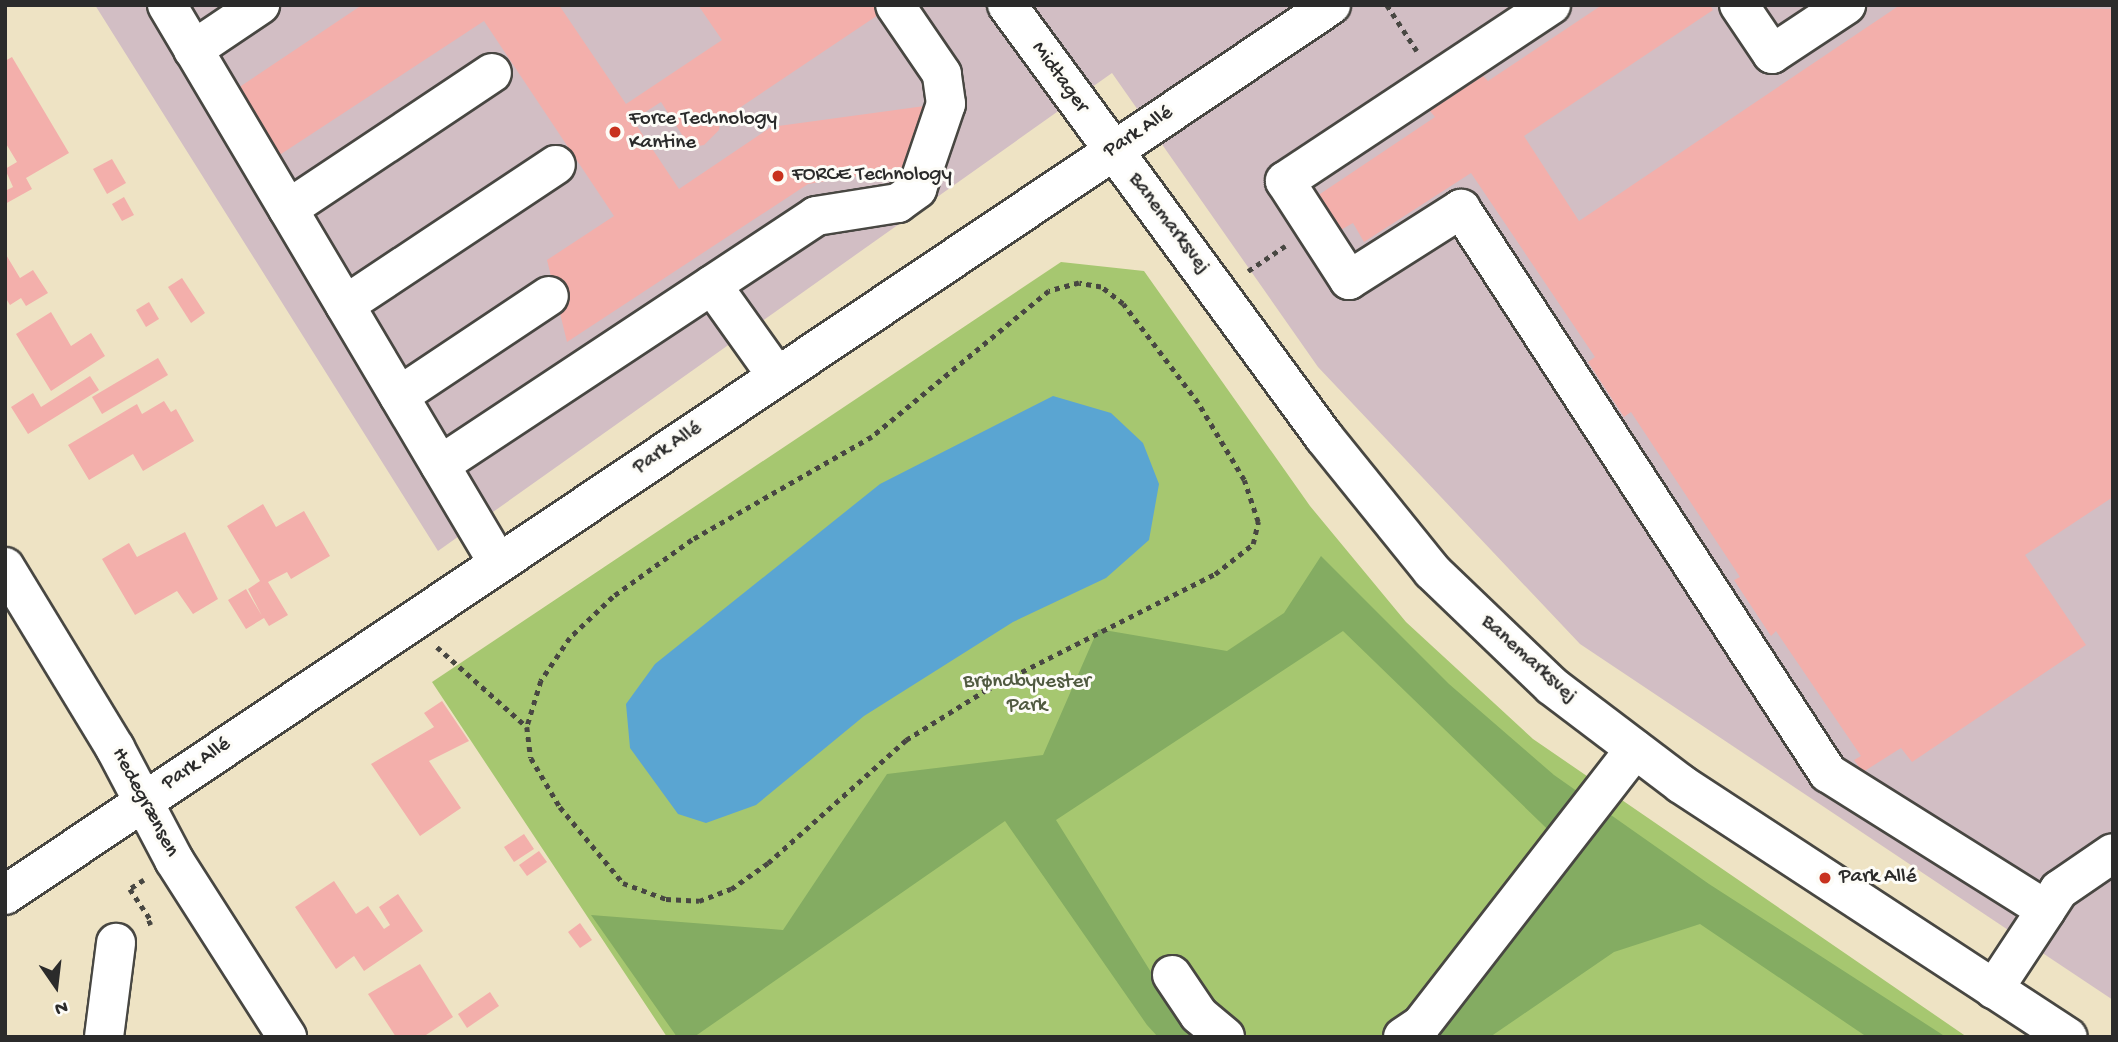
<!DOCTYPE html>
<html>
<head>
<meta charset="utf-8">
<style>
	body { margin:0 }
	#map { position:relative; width:2118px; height:1042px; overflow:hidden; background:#eee3c4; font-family:"Gochi Hand",sans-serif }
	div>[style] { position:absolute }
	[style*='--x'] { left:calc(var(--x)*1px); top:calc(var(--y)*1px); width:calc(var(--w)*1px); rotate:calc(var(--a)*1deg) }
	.industrial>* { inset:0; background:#d2bec4 }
	.green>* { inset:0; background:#a6c770 }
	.forest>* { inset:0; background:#84ac62 }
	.water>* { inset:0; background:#5aa5d2 }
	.building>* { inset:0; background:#f3afab }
	.path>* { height:4.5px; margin-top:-2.25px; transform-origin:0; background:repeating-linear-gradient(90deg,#484742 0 5px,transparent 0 10px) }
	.roads { filter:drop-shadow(2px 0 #484742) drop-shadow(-2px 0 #484742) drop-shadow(0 2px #484742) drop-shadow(0 -2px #484742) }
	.minor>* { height:38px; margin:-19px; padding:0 19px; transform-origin:19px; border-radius:19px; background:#fff }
	.dots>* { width:19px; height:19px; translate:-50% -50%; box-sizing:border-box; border:4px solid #fdfcf7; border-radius:50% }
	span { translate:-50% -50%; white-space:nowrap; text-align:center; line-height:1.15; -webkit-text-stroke:6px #fdfcf7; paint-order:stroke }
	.street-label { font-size:21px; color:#2b2b2b }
	.poi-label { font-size:21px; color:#2b2b2b }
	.left { translate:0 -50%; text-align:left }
	.park-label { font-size:21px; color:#505a40 }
	.frame { position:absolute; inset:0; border:7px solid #2b2b2b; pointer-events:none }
	.north { position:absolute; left:21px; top:951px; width:70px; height:70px; -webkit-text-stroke:5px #fdfcf7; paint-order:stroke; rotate:166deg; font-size:19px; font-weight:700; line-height:28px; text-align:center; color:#2b2b2b }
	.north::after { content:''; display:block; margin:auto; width:24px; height:32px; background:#2b2b2b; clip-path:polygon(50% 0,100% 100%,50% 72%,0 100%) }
</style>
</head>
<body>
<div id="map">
	<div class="industrial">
		<i style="clip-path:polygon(95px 5px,2113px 5px,2113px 1000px,1580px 644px,1318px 367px,1112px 73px,438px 551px)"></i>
	</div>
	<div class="green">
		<i style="clip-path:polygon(1061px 262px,1144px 271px,1310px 506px,1406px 622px,1533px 739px,1967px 1037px,667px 1037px,432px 682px)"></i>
	</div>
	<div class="forest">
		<i style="clip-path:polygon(1321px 556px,1449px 684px,1554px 775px,1709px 884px,1946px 1037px,1867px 1037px,1700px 924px,1614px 952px,1490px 1037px,1429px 1037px,1570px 851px,1343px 631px,1056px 820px,1179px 1017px,1199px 1037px,1158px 1037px,1147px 1025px,1005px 821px,694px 1037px,677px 1037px,591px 915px,783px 930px,887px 774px,1043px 755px,1098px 629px,1227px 651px,1284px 613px)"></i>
	</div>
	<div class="water">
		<i style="clip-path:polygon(1053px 396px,1111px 413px,1143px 443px,1159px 484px,1149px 540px,1106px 578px,1013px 622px,864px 716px,756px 805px,706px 823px,678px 814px,630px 748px,626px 704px,655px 664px,880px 484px)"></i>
	</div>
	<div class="building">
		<i style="clip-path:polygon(362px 5px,559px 5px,626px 104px,722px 40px,698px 5px,876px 5px,881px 13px,720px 121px,719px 130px,704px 145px,693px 147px,686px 141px,661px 102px,633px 120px,679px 189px,771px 127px,932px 105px,910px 168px,808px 184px,567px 342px,547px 260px,614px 216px,484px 21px,278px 156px,235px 90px)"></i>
		<i style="clip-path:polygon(1602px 5px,1710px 5px,1713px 10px,1524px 136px,1579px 221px,1900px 5px,2113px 9px,2113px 497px,2025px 555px,2086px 645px,1912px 762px,1901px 748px,1863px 772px,1854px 760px,1861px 756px,1776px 631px,1771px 636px,1734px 580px,1740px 577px,1631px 412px,1624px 417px,1588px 362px,1595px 357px,1471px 173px,1364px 242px,1353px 223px,1339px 231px,1317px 196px,1435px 117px,1430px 111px,1483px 76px,1488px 81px)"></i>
		<i style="clip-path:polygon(12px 57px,69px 153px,26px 178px,32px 189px,5px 204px,5px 191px,13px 187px,5px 169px,17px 162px,5px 142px,5px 61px)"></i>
		<i style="clip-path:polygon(112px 159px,126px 183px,107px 194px,93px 169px)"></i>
		<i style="clip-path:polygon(124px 197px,134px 215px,122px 221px,112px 204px)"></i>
		<i style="clip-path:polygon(5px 253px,20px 278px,33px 270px,48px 293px,26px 306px,21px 298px,10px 305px,5px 297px)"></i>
		<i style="clip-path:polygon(182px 278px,205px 313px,191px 323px,168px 287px)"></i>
		<i style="clip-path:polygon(149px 302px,159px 319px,146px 327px,136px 310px)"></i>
		<i style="clip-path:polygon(51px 312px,71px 346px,91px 333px,105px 356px,51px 391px,16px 334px)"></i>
		<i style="clip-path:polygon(158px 358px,168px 375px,102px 414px,92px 397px)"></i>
		<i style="clip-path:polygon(90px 376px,99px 390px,28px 434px,11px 407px,33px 393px,41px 407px)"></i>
		<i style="clip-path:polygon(164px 401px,171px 412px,176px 409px,194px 441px,143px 471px,133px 454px,89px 480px,68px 445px,137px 404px,142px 414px)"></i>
		<i style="clip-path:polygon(263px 504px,276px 527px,304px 511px,330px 556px,291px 579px,287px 572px,268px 582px,288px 615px,269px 626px,264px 618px,246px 629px,228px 600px,246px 589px,262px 616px,248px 589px,260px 581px,227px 526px)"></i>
		<i style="clip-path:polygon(185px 532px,218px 599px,193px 614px,177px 591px,135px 615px,102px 559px,129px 543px,137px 557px)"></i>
		<i style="clip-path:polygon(442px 701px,469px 741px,429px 761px,461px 808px,420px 836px,371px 764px,434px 727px,424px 713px)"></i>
		<i style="clip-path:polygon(524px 834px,534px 849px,514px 862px,504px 847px)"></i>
		<i style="clip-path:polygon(539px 851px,547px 862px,527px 876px,519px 865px)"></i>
		<i style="clip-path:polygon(334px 881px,356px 914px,368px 906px,384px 929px,390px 925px,379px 907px,398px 894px,423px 931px,364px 971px,354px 956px,336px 969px,295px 907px)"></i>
		<i style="clip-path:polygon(580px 923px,592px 940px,580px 948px,568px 932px)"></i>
		<i style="clip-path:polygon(420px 964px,453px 1017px,423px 1037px,396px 1037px,368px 994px)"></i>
		<i style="clip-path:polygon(490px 992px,499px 1006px,467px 1028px,458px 1014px)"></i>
	</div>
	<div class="path">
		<i style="--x:1387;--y:5;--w:55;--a:56.9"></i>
		<i style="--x:1248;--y:271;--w:45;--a:-34"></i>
		<i style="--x:437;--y:647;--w:120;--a:41.6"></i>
		<i style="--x:527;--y:727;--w:31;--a:83"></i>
		<i style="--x:531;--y:758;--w:57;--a:59.4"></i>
		<i style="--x:560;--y:807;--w:99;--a:50.3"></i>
		<i style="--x:623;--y:883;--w:46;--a:20.4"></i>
		<i style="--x:666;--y:899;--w:33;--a:3"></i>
		<i style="--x:699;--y:901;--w:34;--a:-21"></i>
		<i style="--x:731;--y:889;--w:45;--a:-35.1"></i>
		<i style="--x:768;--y:863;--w:185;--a:-41.7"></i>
		<i style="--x:906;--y:740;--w:94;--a:-32"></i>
		<i style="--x:986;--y:690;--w:257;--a:-26.9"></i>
		<i style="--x:1215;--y:574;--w:48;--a:-38.3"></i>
		<i style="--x:1253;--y:544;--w:23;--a:-77"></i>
		<i style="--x:1258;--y:522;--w:44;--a:-108.4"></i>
		<i style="--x:1244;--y:480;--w:90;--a:-120.9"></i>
		<i style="--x:1198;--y:403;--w:124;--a:-127.1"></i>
		<i style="--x:1123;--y:304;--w:28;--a:-142"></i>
		<i style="--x:1101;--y:287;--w:22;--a:-170"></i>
		<i style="--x:1079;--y:283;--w:31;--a:165"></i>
		<i style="--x:1049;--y:291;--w:229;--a:140.5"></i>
		<i style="--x:872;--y:437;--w:207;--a:150.2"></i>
		<i style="--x:692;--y:540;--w:97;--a:144.2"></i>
		<i style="--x:613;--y:597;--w:59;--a:136.4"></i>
		<i style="--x:570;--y:638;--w:52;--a:124"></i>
		<i style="--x:541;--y:681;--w:48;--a:106.9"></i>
		<i style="--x:144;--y:880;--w:17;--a:147"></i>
		<i style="--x:130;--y:889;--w:40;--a:56"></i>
		<i style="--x:152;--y:922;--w:5;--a:158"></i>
	</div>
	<div class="roads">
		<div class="minor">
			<i style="--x:167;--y:5;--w:649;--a:59.32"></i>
			<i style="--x:1007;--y:5;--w:536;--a:53.73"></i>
			<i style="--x:1324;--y:437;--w:172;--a:51.1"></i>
			<i style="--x:1432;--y:571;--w:166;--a:43.8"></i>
			<i style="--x:1552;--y:686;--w:162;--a:37.2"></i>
			<i style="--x:1681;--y:784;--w:462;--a:33.2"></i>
			<i style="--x:1551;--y:5;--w:319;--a:146.5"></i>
			<i style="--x:1285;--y:181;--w:118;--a:57.1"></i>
			<i style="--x:1349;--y:280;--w:133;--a:-32.4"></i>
			<i style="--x:1461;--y:209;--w:673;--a:56.95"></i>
			<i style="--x:1828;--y:773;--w:257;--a:32.1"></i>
			<i style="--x:2046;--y:910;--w:95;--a:123.4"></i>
			<i style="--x:1739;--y:5;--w:59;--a:56"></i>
			<i style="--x:1772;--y:54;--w:89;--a:-33.5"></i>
			<i style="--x:193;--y:50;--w:81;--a:-33.9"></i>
			<i style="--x:288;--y:209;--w:245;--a:-33.7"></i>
			<i style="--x:712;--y:285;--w:112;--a:54.5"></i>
			<i style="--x:345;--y:305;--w:253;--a:-33.6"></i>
			<i style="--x:399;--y:396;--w:180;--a:-33.7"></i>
			<i style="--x:440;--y:465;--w:451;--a:-33.5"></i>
			<i style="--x:816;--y:216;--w:83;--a:-9"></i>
			<i style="--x:898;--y:203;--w:24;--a:-36"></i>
			<i style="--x:917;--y:189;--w:90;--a:-71.2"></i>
			<i style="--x:946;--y:104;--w:30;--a:-98"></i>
			<i style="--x:942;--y:74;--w:83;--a:-124.3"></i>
			<i style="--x:5;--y:567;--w:212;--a:58.7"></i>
			<i style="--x:115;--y:748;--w:127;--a:62.2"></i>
			<i style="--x:174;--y:860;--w:210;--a:57.4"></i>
			<i style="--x:5;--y:895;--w:1597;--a:-33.87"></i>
			<i style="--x:2046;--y:910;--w:24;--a:-57"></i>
			<i style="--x:2059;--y:890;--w:65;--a:-34.4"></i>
			<i style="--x:1172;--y:975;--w:48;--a:56"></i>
			<i style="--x:1199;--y:1015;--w:34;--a:40"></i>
			<i style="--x:104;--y:1037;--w:95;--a:-82.7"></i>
			<i style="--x:1403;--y:1037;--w:22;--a:-34"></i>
			<i style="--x:1421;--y:1025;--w:349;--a:-52.2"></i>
		</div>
	</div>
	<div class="dots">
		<i style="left:615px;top:132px;background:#c8321e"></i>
		<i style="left:778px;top:176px;background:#c8321e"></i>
		<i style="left:1825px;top:878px;background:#c8321e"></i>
	</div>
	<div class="street-label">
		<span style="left:1059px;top:78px;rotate:54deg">Midtager</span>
		<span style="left:1139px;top:133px;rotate:-33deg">Park Allé</span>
		<span style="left:1168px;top:224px;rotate:53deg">Banemarksvej</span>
		<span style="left:668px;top:449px;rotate:-34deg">Park Allé</span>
		<span style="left:1528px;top:660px;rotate:42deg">Banemarksvej</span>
		<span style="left:197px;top:765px;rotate:-34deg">Park Allé</span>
		<span style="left:144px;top:803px;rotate:62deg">Hedegrænsen</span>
	</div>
	<div class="poi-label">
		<span class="left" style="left:629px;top:132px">Force Technology<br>Kantine</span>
		<span class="left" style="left:792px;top:176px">FORCE Technology</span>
		<span class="left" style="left:1839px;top:878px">Park Allé</span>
	</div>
	<div class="park-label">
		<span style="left:1027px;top:695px">Brøndbyvester<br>Park</span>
	</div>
	<div class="frame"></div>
	<div class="north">N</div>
</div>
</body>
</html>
